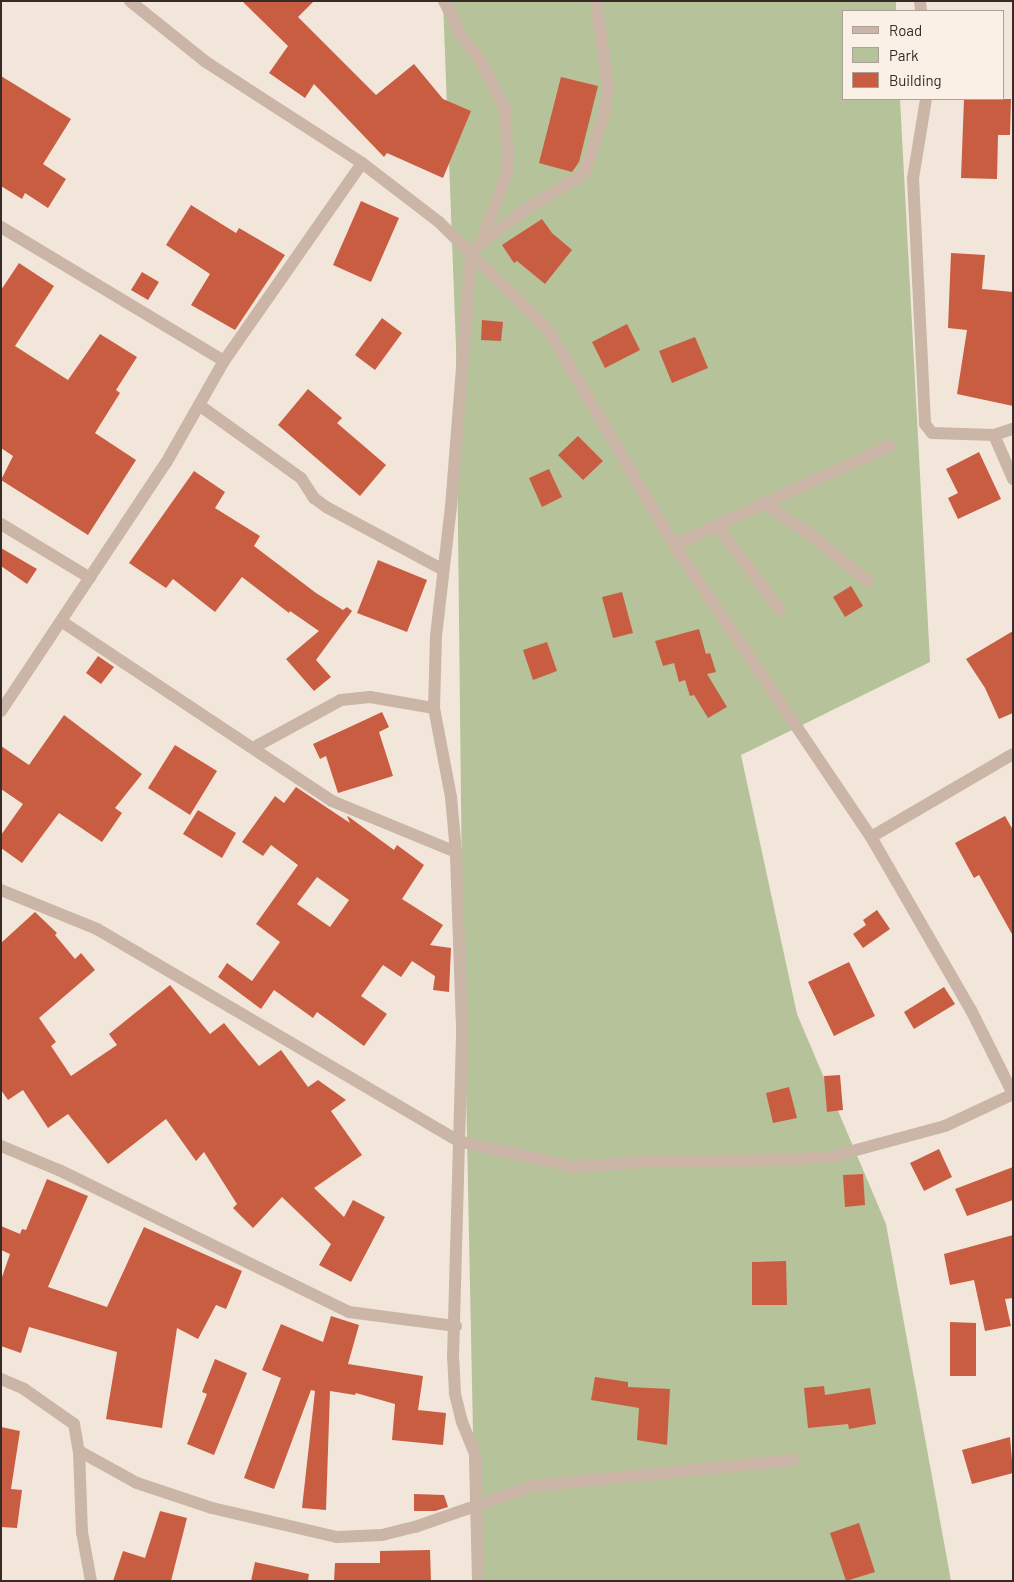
<!DOCTYPE html>
<html>
<head>
<meta charset="utf-8">
<style>
	body { margin:0 }
	#map { position:relative; width:1014px; height:1582px; overflow:hidden; background:#f2e6da; font-family:Barlow,sans-serif }
	div>[style] { position:absolute }
	[style*='--x'] { left:calc(var(--x)*1px); top:calc(var(--y)*1px); width:calc(var(--w)*1px); rotate:calc(var(--a)*1deg) }
	.green>* { inset:0; background:#b6c29a }
	.building>* { inset:0; background:#c95d41 }
	.minor>* { height:12px; margin:-6px; padding:0 6px; transform-origin:6px; border-radius:6px; background:#cbb5a6 }
	span { translate:-50% -50%; white-space:nowrap; text-align:center; line-height:1.15; -webkit-text-stroke:5px #faf0e6; paint-order:stroke }
	.frame { position:absolute; inset:0; border:2px solid #362b27; pointer-events:none }
	.legend { position:absolute; left:842px; top:10px; width:162px; height:90px; box-sizing:border-box; background:#faf0e6; border:1px solid #aca19a; margin:0; padding:6px 9px; list-style:none; font-size:15px; color:#362b27 }
	.legend li { display:flex; align-items:center; gap:10px; height:25px }
	.legend b { width:25px; border:1px solid #aca19a }
</style>
</head>
<body>
<div id="map">
	<div class="green">
		<i style="clip-path:polygon(443px 1px,896px 1px,896px 11px,843px 11px,843px 99px,900px 99px,930px 662px,741px 755px,797px 1014px,886px 1224px,951px 1581px,476px 1581px,462px 891px,456px 347px)"></i>
	</div>
	<div class="building">
		<i style="clip-path:polygon(242px 1px,314px 1px,298px 17px,376px 95px,414px 64px,443px 99px,471px 111px,443px 178px,387px 153px,384px 157px,314px 84px,305px 98px,269px 73px,288px 46px)"></i>
		<i style="clip-path:polygon(1px 76px,71px 119px,43px 164px,66px 179px,48px 208px,25px 193px,22px 199px,1px 186px)"></i>
		<i style="clip-path:polygon(561px 77px,598px 86px,579px 162px,572px 172px,539px 163px)"></i>
		<i style="clip-path:polygon(964px 99px,1011px 99px,1010px 135px,998px 135px,997px 179px,961px 178px)"></i>
		<i style="clip-path:polygon(361px 201px,399px 218px,371px 282px,333px 265px)"></i>
		<i style="clip-path:polygon(191px 205px,236px 233px,239px 228px,285px 255px,235px 330px,191px 305px,210px 274px,166px 245px)"></i>
		<i style="clip-path:polygon(542px 219px,552px 233px,572px 250px,545px 284px,517px 261px,514px 263px,502px 245px)"></i>
		<i style="clip-path:polygon(951px 253px,985px 255px,982px 289px,1013px 292px,1013px 406px,957px 394px,967px 330px,948px 328px)"></i>
		<i style="clip-path:polygon(19px 263px,54px 286px,15px 346px,68px 380px,100px 334px,137px 357px,116px 390px,120px 393px,95px 433px,136px 460px,88px 535px,1px 480px,13px 456px,1px 448px,1px 290px)"></i>
		<i style="clip-path:polygon(142px 272px,159px 282px,148px 300px,131px 290px)"></i>
		<i style="clip-path:polygon(382px 318px,402px 333px,375px 370px,355px 355px)"></i>
		<i style="clip-path:polygon(482px 320px,503px 322px,501px 341px,481px 340px)"></i>
		<i style="clip-path:polygon(627px 324px,640px 350px,605px 368px,592px 342px)"></i>
		<i style="clip-path:polygon(695px 337px,708px 368px,672px 383px,659px 351px)"></i>
		<i style="clip-path:polygon(308px 389px,342px 418px,337px 423px,386px 465px,360px 496px,278px 425px)"></i>
		<i style="clip-path:polygon(578px 436px,603px 461px,583px 480px,558px 455px)"></i>
		<i style="clip-path:polygon(979px 452px,1001px 499px,958px 519px,948px 498px,958px 493px,946px 469px)"></i>
		<i style="clip-path:polygon(549px 469px,562px 497px,542px 507px,529px 478px)"></i>
		<i style="clip-path:polygon(194px 471px,225px 492px,215px 508px,260px 536px,254px 546px,316px 593px,343px 610px,347px 607px,352px 611px,316px 660px,331px 677px,314px 691px,286px 659px,319px 631px,290px 611px,289px 613px,242px 577px,215px 612px,173px 579px,166px 588px,129px 563px)"></i>
		<i style="clip-path:polygon(1px 548px,37px 569px,27px 584px,1px 566px)"></i>
		<i style="clip-path:polygon(378px 560px,427px 580px,407px 632px,357px 613px)"></i>
		<i style="clip-path:polygon(851px 586px,863px 606px,845px 617px,833px 597px)"></i>
		<i style="clip-path:polygon(622px 592px,633px 633px,613px 638px,602px 597px)"></i>
		<i style="clip-path:polygon(699px 629px,706px 654px,710px 653px,716px 672px,707px 674px,727px 707px,708px 718px,694px 695px,690px 696px,685px 680px,679px 682px,674px 663px,663px 666px,655px 641px)"></i>
		<i style="clip-path:polygon(1013px 631px,1013px 713px,999px 719px,985px 688px,966px 659px)"></i>
		<i style="clip-path:polygon(547px 642px,557px 671px,533px 680px,523px 650px)"></i>
		<i style="clip-path:polygon(98px 656px,114px 667px,101px 684px,86px 673px)"></i>
		<i style="clip-path:polygon(382px 712px,389px 727px,379px 732px,393px 776px,338px 793px,326px 756px,320px 759px,313px 744px)"></i>
		<i style="clip-path:polygon(64px 715px,142px 774px,115px 808px,122px 813px,102px 842px,59px 813px,22px 863px,1px 848px,1px 835px,23px 804px,1px 789px,1px 746px,29px 765px)"></i>
		<i style="clip-path:polygon(175px 745px,217px 771px,190px 815px,148px 788px)"></i>
		<i style="clip-path:polygon(evenodd,296px 787px,350px 823px,347px 816px,349px 817px,394px 850px,397px 845px,424px 865px,402px 899px,443px 925px,430px 945px,451px 948px,449px 992px,433px 990px,435px 976px,412px 961px,401px 977px,383px 965px,361px 996px,387px 1014px,364px 1046px,317px 1012px,313px 1018px,274px 990px,261px 1009px,218px 977px,227px 963px,252px 981px,280px 942px,256px 924px,298px 865px,271px 845px,263px 856px,242px 842px,275px 796px,284px 803px,296px 787px,317px 877px,349px 900px,330px 927px,297px 904px,317px 877px)"></i>
		<i style="clip-path:polygon(198px 810px,236px 833px,222px 858px,183px 834px)"></i>
		<i style="clip-path:polygon(1005px 816px,1013px 830px,1013px 936px,979px 875px,974px 878px,955px 843px)"></i>
		<i style="clip-path:polygon(877px 910px,890px 929px,863px 948px,853px 934px,866px 925px,863px 920px)"></i>
		<i style="clip-path:polygon(35px 912px,57px 933px,55px 935px,75px 959px,81px 953px,95px 970px,39px 1018px,56px 1042px,51px 1046px,71px 1076px,117px 1045px,109px 1034px,170px 985px,210px 1034px,224px 1023px,259px 1066px,281px 1050px,308px 1087px,318px 1080px,346px 1100px,331px 1111px,362px 1155px,314px 1188px,344px 1217px,353px 1200px,385px 1217px,351px 1282px,319px 1265px,331px 1244px,282px 1197px,253px 1228px,233px 1208px,237px 1204px,204px 1152px,196px 1161px,166px 1119px,108px 1164px,68px 1114px,48px 1128px,23px 1090px,8px 1100px,1px 1090px,1px 943px)"></i>
		<i style="clip-path:polygon(849px 962px,875px 1016px,834px 1036px,808px 982px)"></i>
		<i style="clip-path:polygon(944px 987px,955px 1004px,914px 1029px,904px 1012px)"></i>
		<i style="clip-path:polygon(840px 1075px,843px 1110px,827px 1112px,824px 1076px)"></i>
		<i style="clip-path:polygon(789px 1087px,797px 1118px,773px 1123px,766px 1093px)"></i>
		<i style="clip-path:polygon(939px 1149px,952px 1177px,924px 1191px,910px 1163px)"></i>
		<i style="clip-path:polygon(1013px 1167px,1013px 1200px,967px 1216px,955px 1189px)"></i>
		<i style="clip-path:polygon(863px 1174px,865px 1205px,845px 1207px,843px 1175px)"></i>
		<i style="clip-path:polygon(47px 1179px,88px 1196px,48px 1287px,107px 1307px,144px 1227px,242px 1271px,226px 1309px,216px 1305px,198px 1339px,177px 1328px,162px 1428px,106px 1419px,117px 1352px,29px 1327px,21px 1353px,1px 1346px,1px 1280px,10px 1254px,1px 1250px,1px 1226px,20px 1234px,22px 1229px,26px 1230px)"></i>
		<i style="clip-path:polygon(1013px 1235px,1013px 1298px,1005px 1299px,1011px 1326px,985px 1331px,974px 1280px,950px 1285px,944px 1254px)"></i>
		<i style="clip-path:polygon(786px 1261px,787px 1305px,752px 1305px,752px 1262px)"></i>
		<i style="clip-path:polygon(331px 1316px,359px 1325px,348px 1364px,423px 1376px,418px 1410px,446px 1413px,443px 1445px,392px 1440px,395px 1404px,356px 1393px,355px 1395px,330px 1391px,326px 1510px,302px 1508px,315px 1391px,311px 1390px,274px 1489px,244px 1478px,281px 1378px,262px 1370px,281px 1324px,323px 1342px)"></i>
		<i style="clip-path:polygon(950px 1322px,976px 1323px,976px 1376px,950px 1376px)"></i>
		<i style="clip-path:polygon(215px 1359px,247px 1373px,214px 1455px,187px 1444px,207px 1394px,202px 1392px)"></i>
		<i style="clip-path:polygon(595px 1377px,628px 1382px,628px 1387px,670px 1389px,667px 1445px,637px 1440px,639px 1408px,591px 1400px)"></i>
		<i style="clip-path:polygon(824px 1386px,825px 1395px,870px 1388px,876px 1424px,849px 1429px,848px 1424px,808px 1428px,804px 1388px)"></i>
		<i style="clip-path:polygon(1px 1427px,20px 1431px,11px 1489px,22px 1490px,17px 1528px,1px 1527px)"></i>
		<i style="clip-path:polygon(1010px 1437px,1013px 1473px,972px 1484px,962px 1450px)"></i>
		<i style="clip-path:polygon(414px 1494px,444px 1495px,448px 1507px,435px 1511px,414px 1511px)"></i>
		<i style="clip-path:polygon(160px 1511px,187px 1518px,171px 1581px,113px 1581px,123px 1551px,145px 1558px)"></i>
		<i style="clip-path:polygon(859px 1523px,875px 1572px,846px 1581px,830px 1533px)"></i>
		<i style="clip-path:polygon(430px 1550px,431px 1581px,334px 1581px,335px 1563px,380px 1563px,380px 1551px)"></i>
		<i style="clip-path:polygon(255px 1562px,309px 1574px,308px 1581px,251px 1581px)"></i>
	</div>
	<div class="minor">
		<i style="--x:130;--y:1;--w:97;--a:38.8"></i>
		<i style="--x:206;--y:62;--w:186;--a:32.9"></i>
		<i style="--x:362;--y:163;--w:97;--a:37.5"></i>
		<i style="--x:439;--y:222;--w:155;--a:44.7"></i>
		<i style="--x:549;--y:331;--w:248;--a:59.7"></i>
		<i style="--x:674;--y:545;--w:352;--a:56"></i>
		<i style="--x:871;--y:837;--w:200;--a:60"></i>
		<i style="--x:971;--y:1010;--w:94;--a:63.4"></i>
		<i style="--x:444;--y:1;--w:38;--a:63"></i>
		<i style="--x:461;--y:35;--w:35;--a:53"></i>
		<i style="--x:482;--y:63;--w:51;--a:63.4"></i>
		<i style="--x:505;--y:109;--w:60;--a:87.1"></i>
		<i style="--x:508;--y:169;--w:77;--a:109.6"></i>
		<i style="--x:920;--y:1;--w:10;--a:84"></i>
		<i style="--x:926;--y:99;--w:80;--a:99.3"></i>
		<i style="--x:913;--y:178;--w:246;--a:87.2"></i>
		<i style="--x:925;--y:424;--w:11;--a:52"></i>
		<i style="--x:932;--y:433;--w:62;--a:1.8"></i>
		<i style="--x:994;--y:435;--w:20;--a:-18"></i>
		<i style="--x:1;--y:227;--w:260;--a:31"></i>
		<i style="--x:199;--y:405;--w:125;--a:35.6"></i>
		<i style="--x:301;--y:478;--w:24;--a:57"></i>
		<i style="--x:314;--y:498;--w:17;--a:36"></i>
		<i style="--x:328;--y:508;--w:129;--a:28.2"></i>
		<i style="--x:994;--y:435;--w:48;--a:66.6"></i>
		<i style="--x:763;--y:503;--w:54;--a:33.7"></i>
		<i style="--x:808;--y:533;--w:77;--a:38.7"></i>
		<i style="--x:1;--y:524;--w:104;--a:31.2"></i>
		<i style="--x:717;--y:525;--w:106;--a:53.5"></i>
		<i style="--x:674;--y:545;--w:237;--a:-24.7"></i>
		<i style="--x:61;--y:621;--w:325;--a:33.6"></i>
		<i style="--x:332;--y:801;--w:134;--a:22.4"></i>
		<i style="--x:1;--y:711;--w:298;--a:-56.4"></i>
		<i style="--x:166;--y:463;--w:117;--a:-60.4"></i>
		<i style="--x:224;--y:361;--w:241;--a:-55.1"></i>
		<i style="--x:253;--y:748;--w:100;--a:-28.6"></i>
		<i style="--x:341;--y:700;--w:29;--a:-6"></i>
		<i style="--x:370;--y:697;--w:65;--a:9.8"></i>
		<i style="--x:871;--y:837;--w:164;--a:-30.3"></i>
		<i style="--x:1;--y:890;--w:104;--a:22.1"></i>
		<i style="--x:97;--y:929;--w:419;--a:30.4"></i>
		<i style="--x:458;--y:1141;--w:119;--a:12.6"></i>
		<i style="--x:574;--y:1167;--w:64;--a:-4.5"></i>
		<i style="--x:638;--y:1162;--w:145;--a:-0.8"></i>
		<i style="--x:783;--y:1160;--w:51;--a:-4.5"></i>
		<i style="--x:834;--y:1156;--w:115;--a:-15.1"></i>
		<i style="--x:945;--y:1126;--w:75;--a:-25.2"></i>
		<i style="--x:1;--y:1146;--w:65;--a:22.6"></i>
		<i style="--x:61;--y:1171;--w:321;--a:26.1"></i>
		<i style="--x:349;--y:1312;--w:108;--a:7.5"></i>
		<i style="--x:1;--y:1379;--w:25;--a:23"></i>
		<i style="--x:24;--y:1389;--w:61;--a:35"></i>
		<i style="--x:74;--y:1424;--w:27;--a:80"></i>
		<i style="--x:79;--y:1451;--w:81;--a:87.9"></i>
		<i style="--x:82;--y:1532;--w:50;--a:79.6"></i>
		<i style="--x:79;--y:1451;--w:66;--a:28.9"></i>
		<i style="--x:137;--y:1483;--w:79;--a:18.4"></i>
		<i style="--x:212;--y:1508;--w:128;--a:13.1"></i>
		<i style="--x:337;--y:1537;--w:45;--a:-2.5"></i>
		<i style="--x:382;--y:1535;--w:34;--a:-14"></i>
		<i style="--x:415;--y:1527;--w:125;--a:-19.2"></i>
		<i style="--x:533;--y:1486;--w:261;--a:-5.7"></i>
		<i style="--x:478;--y:1581;--w:127;--a:-91.4"></i>
		<i style="--x:475;--y:1454;--w:35;--a:-112"></i>
		<i style="--x:462;--y:1422;--w:30;--a:-104"></i>
		<i style="--x:455;--y:1393;--w:35;--a:-93"></i>
		<i style="--x:453;--y:1358;--w:330;--a:-88.4"></i>
		<i style="--x:462;--y:1028;--w:176;--a:-92"></i>
		<i style="--x:456;--y:852;--w:55;--a:-95.2"></i>
		<i style="--x:451;--y:797;--w:91;--a:-100.8"></i>
		<i style="--x:434;--y:708;--w:72;--a:-88.4"></i>
		<i style="--x:436;--y:636;--w:130;--a:-83.4"></i>
		<i style="--x:451;--y:507;--w:257;--a:-85.5"></i>
		<i style="--x:471;--y:251;--w:69;--a:-37.4"></i>
		<i style="--x:526;--y:209;--w:68;--a:-31.1"></i>
		<i style="--x:584;--y:174;--w:59;--a:-71.3"></i>
		<i style="--x:603;--y:118;--w:31;--a:-81"></i>
		<i style="--x:608;--y:87;--w:87;--a:-97.9"></i>
	</div>
	<div class="frame"></div>
	<ul class="legend">
	<li><b style="height:6px;background:#cbb5a6"></b>Road</li>
	<li><b style="height:14px;background:#b6c29a"></b>Park</li>
	<li><b style="height:14px;background:#c95d41"></b>Building</li>
	</ul>
</div>
</body>
</html>
